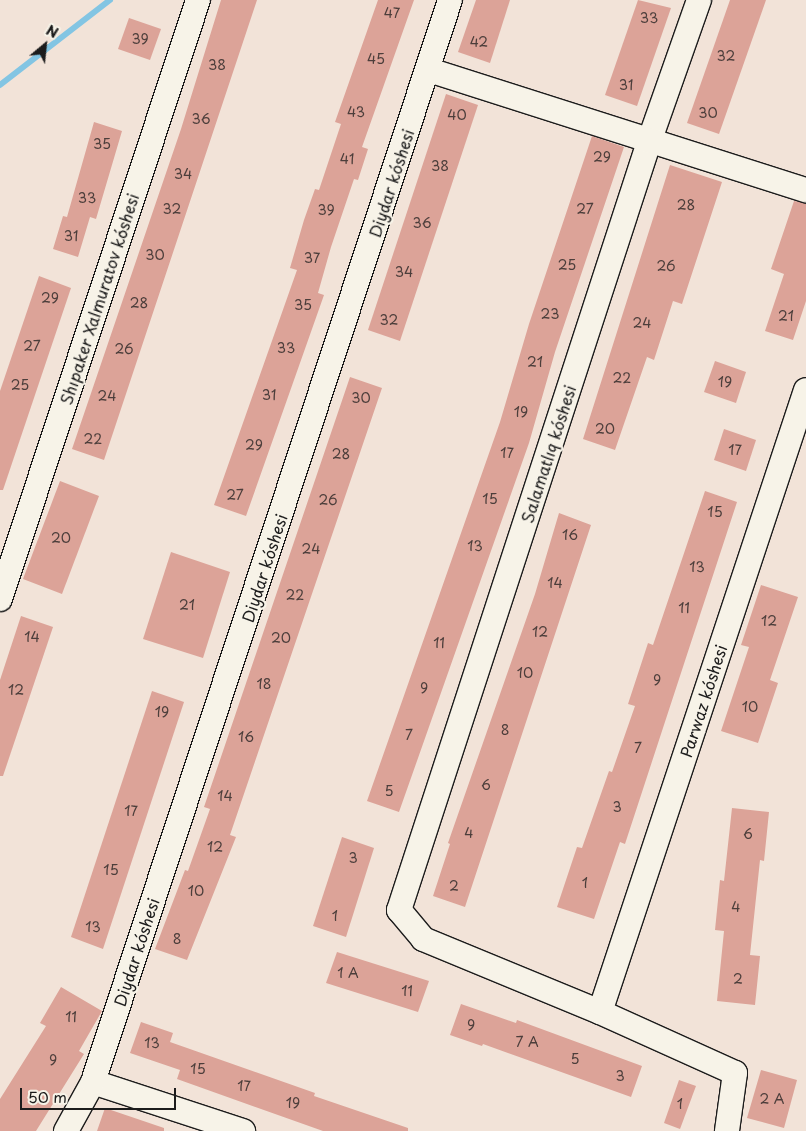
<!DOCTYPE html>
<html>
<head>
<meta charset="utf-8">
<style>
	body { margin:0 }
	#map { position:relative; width:806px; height:1131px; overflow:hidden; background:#f2e3d8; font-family:"Playpen Sans",sans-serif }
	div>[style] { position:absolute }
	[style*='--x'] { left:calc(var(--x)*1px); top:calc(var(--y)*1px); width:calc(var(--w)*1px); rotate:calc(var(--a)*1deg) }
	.stream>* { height:6px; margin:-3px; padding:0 3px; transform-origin:3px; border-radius:3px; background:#83c5e3 }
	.building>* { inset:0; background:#dca398 }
	.roads { filter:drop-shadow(1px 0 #1c1c1c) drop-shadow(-1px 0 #1c1c1c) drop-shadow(0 1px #1c1c1c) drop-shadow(0 -1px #1c1c1c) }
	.minor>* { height:24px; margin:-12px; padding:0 12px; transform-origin:12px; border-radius:12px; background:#f7f3e8 }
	span { translate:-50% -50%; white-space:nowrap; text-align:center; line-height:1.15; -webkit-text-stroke:4.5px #f7f3e8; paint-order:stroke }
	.number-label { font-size:14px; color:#4c3e3b }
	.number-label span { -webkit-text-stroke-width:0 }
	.street-label { font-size:16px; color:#1c1c1c }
	.north { position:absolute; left:20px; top:20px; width:50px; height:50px; -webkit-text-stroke:4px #f7f3e8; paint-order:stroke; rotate:28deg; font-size:14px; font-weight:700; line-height:20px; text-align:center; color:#1c1c1c }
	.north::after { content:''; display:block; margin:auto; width:18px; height:22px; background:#1c1c1c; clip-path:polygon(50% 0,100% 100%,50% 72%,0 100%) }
	.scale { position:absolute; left:20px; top:1088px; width:156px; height:22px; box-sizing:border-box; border:2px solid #1c1c1c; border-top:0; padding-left:6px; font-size:15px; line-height:18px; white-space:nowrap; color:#1c1c1c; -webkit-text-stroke:4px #f7f3e8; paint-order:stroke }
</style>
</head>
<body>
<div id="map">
	<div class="stream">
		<i style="--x:0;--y:85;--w:139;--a:-37.7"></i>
	</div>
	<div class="building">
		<i style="clip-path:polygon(221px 0,257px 0,104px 460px,72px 449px,181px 129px)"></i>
		<i style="clip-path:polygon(378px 0,414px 0,362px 147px,368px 149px,358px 180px,354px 179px,331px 247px,318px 293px,324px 295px,246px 516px,214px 505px,297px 270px,290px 268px,304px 220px,315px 189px,319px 190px,341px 124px,335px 122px)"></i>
		<i style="clip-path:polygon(476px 0,510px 0,490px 63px,458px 52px)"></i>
		<i style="clip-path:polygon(638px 0,671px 8px,637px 106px,605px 95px)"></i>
		<i style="clip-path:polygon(730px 0,766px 0,719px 134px,687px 123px)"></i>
		<i style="clip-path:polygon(129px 18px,161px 29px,150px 60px,118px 49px)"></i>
		<i style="clip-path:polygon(446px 94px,478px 105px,400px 341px,368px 330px)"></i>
		<i style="clip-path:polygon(94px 122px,122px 131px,96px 219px,90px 217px,78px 257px,53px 249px,63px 216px,67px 217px)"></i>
		<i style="clip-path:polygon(592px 136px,624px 147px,555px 352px,529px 443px,399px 812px,367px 801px,500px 422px,529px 324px)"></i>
		<i style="clip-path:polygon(670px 165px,722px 182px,682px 304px,673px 301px,654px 360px,647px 357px,615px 450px,583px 439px)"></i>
		<i style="clip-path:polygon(794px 201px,806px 203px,806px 301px,793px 340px,765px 331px,784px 274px,771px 269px)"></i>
		<i style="clip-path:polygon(39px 276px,71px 288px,3px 490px,0 490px,0 391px)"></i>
		<i style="clip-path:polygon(715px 361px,746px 372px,736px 403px,704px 392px)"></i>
		<i style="clip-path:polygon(350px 377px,382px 388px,230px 835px,236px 837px,187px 960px,155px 949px,185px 870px,188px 871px,210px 809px,204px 807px)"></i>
		<i style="clip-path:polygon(724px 429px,756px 440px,746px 471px,714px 460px)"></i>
		<i style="clip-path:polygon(60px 481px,99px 496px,62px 594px,23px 579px)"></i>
		<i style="clip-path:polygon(705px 491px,737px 502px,625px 844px,620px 842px,594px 919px,557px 907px,577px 847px,582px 848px,609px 771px,612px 772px,635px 706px,628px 704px,648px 643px,653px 645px)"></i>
		<i style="clip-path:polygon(559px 513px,591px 525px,465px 907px,433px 896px,450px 844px,448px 843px,535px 594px)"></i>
		<i style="clip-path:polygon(171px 552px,230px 572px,203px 658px,143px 639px)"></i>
		<i style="clip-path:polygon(761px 585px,798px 597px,770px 680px,778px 683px,758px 743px,721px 731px,749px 647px,741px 645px)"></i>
		<i style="clip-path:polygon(21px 616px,53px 627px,3px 776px,0 776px,0 680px)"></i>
		<i style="clip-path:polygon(152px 691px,184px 702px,103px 949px,71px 937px)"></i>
		<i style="clip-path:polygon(732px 808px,769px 812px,764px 861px,760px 860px,750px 955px,760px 956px,755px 1005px,717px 1001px,724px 931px,715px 930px,720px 880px,724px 881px)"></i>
		<i style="clip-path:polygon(342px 837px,374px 848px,346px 937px,313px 926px)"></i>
		<i style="clip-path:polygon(337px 952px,429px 981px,418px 1012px,326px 983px)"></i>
		<i style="clip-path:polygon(61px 987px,102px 1011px,79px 1051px,84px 1054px,36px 1131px,0 1131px,0 1099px,46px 1026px,40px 1023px)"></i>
		<i style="clip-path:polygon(461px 1004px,516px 1023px,517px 1020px,642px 1066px,631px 1097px,483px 1044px,482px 1046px,450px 1035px)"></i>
		<i style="clip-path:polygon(141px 1022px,173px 1033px,170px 1042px,315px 1093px,314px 1096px,408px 1128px,408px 1131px,323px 1131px,177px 1079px,180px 1070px,130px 1053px)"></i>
		<i style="clip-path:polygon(761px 1070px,797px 1080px,784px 1128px,747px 1118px)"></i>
		<i style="clip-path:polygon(679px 1080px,696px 1086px,680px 1129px,664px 1123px)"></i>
		<i style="clip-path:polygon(105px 1108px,164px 1128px,164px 1131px,97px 1131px)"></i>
	</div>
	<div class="roads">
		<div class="minor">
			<i style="--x:699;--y:0;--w:147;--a:109.4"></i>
			<i style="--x:650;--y:139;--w:811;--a:108.03"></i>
			<i style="--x:399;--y:910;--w:38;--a:50"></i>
			<i style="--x:423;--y:939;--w:191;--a:22.4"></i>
			<i style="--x:600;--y:1012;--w:148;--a:24.3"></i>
			<i style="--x:735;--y:1073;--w:59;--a:97.9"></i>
			<i style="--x:429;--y:70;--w:396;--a:17.7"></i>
			<i style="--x:0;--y:599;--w:631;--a:-71.71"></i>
			<i style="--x:600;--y:1012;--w:655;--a:-71.68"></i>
			<i style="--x:93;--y:1082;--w:158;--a:18.1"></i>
			<i style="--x:66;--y:1131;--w:56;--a:-61.1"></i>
			<i style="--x:93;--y:1082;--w:1139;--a:-71.74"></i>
		</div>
	</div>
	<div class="number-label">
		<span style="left:392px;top:13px">47</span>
		<span style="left:649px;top:18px">33</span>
		<span style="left:140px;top:39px">39</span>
		<span style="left:479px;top:42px">42</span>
		<span style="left:726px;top:56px">32</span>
		<span style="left:376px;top:59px">45</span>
		<span style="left:217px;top:65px">38</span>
		<span style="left:626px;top:85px">31</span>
		<span style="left:356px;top:112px">43</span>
		<span style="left:708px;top:113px">30</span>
		<span style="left:457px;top:115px">40</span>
		<span style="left:201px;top:119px">36</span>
		<span style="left:102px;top:144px">35</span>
		<span style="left:602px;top:157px">29</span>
		<span style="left:347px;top:159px">41</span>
		<span style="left:440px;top:166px">38</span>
		<span style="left:183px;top:174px">34</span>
		<span style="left:87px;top:198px">33</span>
		<span style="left:686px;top:205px">28</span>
		<span style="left:172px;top:209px">32</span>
		<span style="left:585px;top:209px">27</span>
		<span style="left:326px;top:210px">39</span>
		<span style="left:422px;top:223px">36</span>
		<span style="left:71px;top:236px">31</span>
		<span style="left:155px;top:255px">30</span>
		<span style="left:312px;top:258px">37</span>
		<span style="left:567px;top:265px">25</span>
		<span style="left:666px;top:266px">26</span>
		<span style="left:404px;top:272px">34</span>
		<span style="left:50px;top:298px">29</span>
		<span style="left:139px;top:303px">28</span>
		<span style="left:303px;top:305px">35</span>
		<span style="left:550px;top:314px">23</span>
		<span style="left:786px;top:316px">21</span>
		<span style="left:389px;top:320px">32</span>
		<span style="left:642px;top:323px">24</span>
		<span style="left:32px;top:346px">27</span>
		<span style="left:286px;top:348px">33</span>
		<span style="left:124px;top:349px">26</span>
		<span style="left:535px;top:362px">21</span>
		<span style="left:622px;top:378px">22</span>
		<span style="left:725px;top:382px">19</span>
		<span style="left:20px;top:385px">25</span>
		<span style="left:269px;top:395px">31</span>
		<span style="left:107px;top:396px">24</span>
		<span style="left:361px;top:398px">30</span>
		<span style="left:521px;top:412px">19</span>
		<span style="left:605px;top:429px">20</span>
		<span style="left:93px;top:439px">22</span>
		<span style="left:254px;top:445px">29</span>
		<span style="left:735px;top:450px">17</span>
		<span style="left:507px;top:453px">17</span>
		<span style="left:341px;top:454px">28</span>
		<span style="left:235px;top:495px">27</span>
		<span style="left:490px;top:499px">15</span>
		<span style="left:328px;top:500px">26</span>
		<span style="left:715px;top:512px">15</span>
		<span style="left:570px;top:535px">16</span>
		<span style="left:61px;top:538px">20</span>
		<span style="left:475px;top:546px">13</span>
		<span style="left:311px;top:549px">24</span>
		<span style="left:697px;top:567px">13</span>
		<span style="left:555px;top:583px">14</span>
		<span style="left:295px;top:595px">22</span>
		<span style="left:187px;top:605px">21</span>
		<span style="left:684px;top:608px">11</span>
		<span style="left:769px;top:621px">12</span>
		<span style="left:540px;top:632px">12</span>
		<span style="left:32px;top:637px">14</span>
		<span style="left:281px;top:638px">20</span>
		<span style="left:439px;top:643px">11</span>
		<span style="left:525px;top:673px">10</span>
		<span style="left:657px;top:680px">9</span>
		<span style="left:264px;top:684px">18</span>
		<span style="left:424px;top:688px">9</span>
		<span style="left:16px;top:690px">12</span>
		<span style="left:750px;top:707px">10</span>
		<span style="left:162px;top:712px">19</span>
		<span style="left:505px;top:730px">8</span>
		<span style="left:409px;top:735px">7</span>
		<span style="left:246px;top:737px">16</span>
		<span style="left:638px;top:748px">7</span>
		<span style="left:486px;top:785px">6</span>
		<span style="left:389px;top:791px">5</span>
		<span style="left:225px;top:796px">14</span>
		<span style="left:617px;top:807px">3</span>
		<span style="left:131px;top:811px">17</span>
		<span style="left:469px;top:833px">4</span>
		<span style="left:748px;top:834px">6</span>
		<span style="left:215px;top:847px">12</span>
		<span style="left:353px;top:858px">3</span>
		<span style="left:111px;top:870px">15</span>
		<span style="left:585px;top:883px">1</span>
		<span style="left:454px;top:886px">2</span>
		<span style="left:196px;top:891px">10</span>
		<span style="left:736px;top:907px">4</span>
		<span style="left:335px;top:916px">1</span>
		<span style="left:93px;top:927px">13</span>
		<span style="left:177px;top:939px">8</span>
		<span style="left:348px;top:973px">1 А</span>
		<span style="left:738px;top:979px">2</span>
		<span style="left:407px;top:991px">11</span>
		<span style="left:71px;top:1017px">11</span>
		<span style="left:471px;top:1025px">9</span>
		<span style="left:527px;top:1042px">7 А</span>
		<span style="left:152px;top:1043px">13</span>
		<span style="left:575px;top:1059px">5</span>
		<span style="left:53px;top:1060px">9</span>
		<span style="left:198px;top:1069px">15</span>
		<span style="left:620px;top:1076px">3</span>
		<span style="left:244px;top:1086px">17</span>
		<span style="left:772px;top:1099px">2 А</span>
		<span style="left:293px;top:1103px">19</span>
		<span style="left:680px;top:1104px">1</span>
	</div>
	<div class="street-label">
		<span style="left:391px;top:183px;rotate:-72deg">Diydar kóshesi</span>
		<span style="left:99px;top:299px;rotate:-72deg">Shıpaker Xalmuratov kóshesi</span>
		<span style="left:548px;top:454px;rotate:-72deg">Salamatlıq kóshesi</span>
		<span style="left:264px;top:568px;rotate:-72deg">Diydar kóshesi</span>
		<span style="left:703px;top:701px;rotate:-72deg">Parwaz kóshesi</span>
		<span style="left:136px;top:952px;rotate:-72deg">Diydar kóshesi</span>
	</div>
	<div class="north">N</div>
	<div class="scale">50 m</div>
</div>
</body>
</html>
